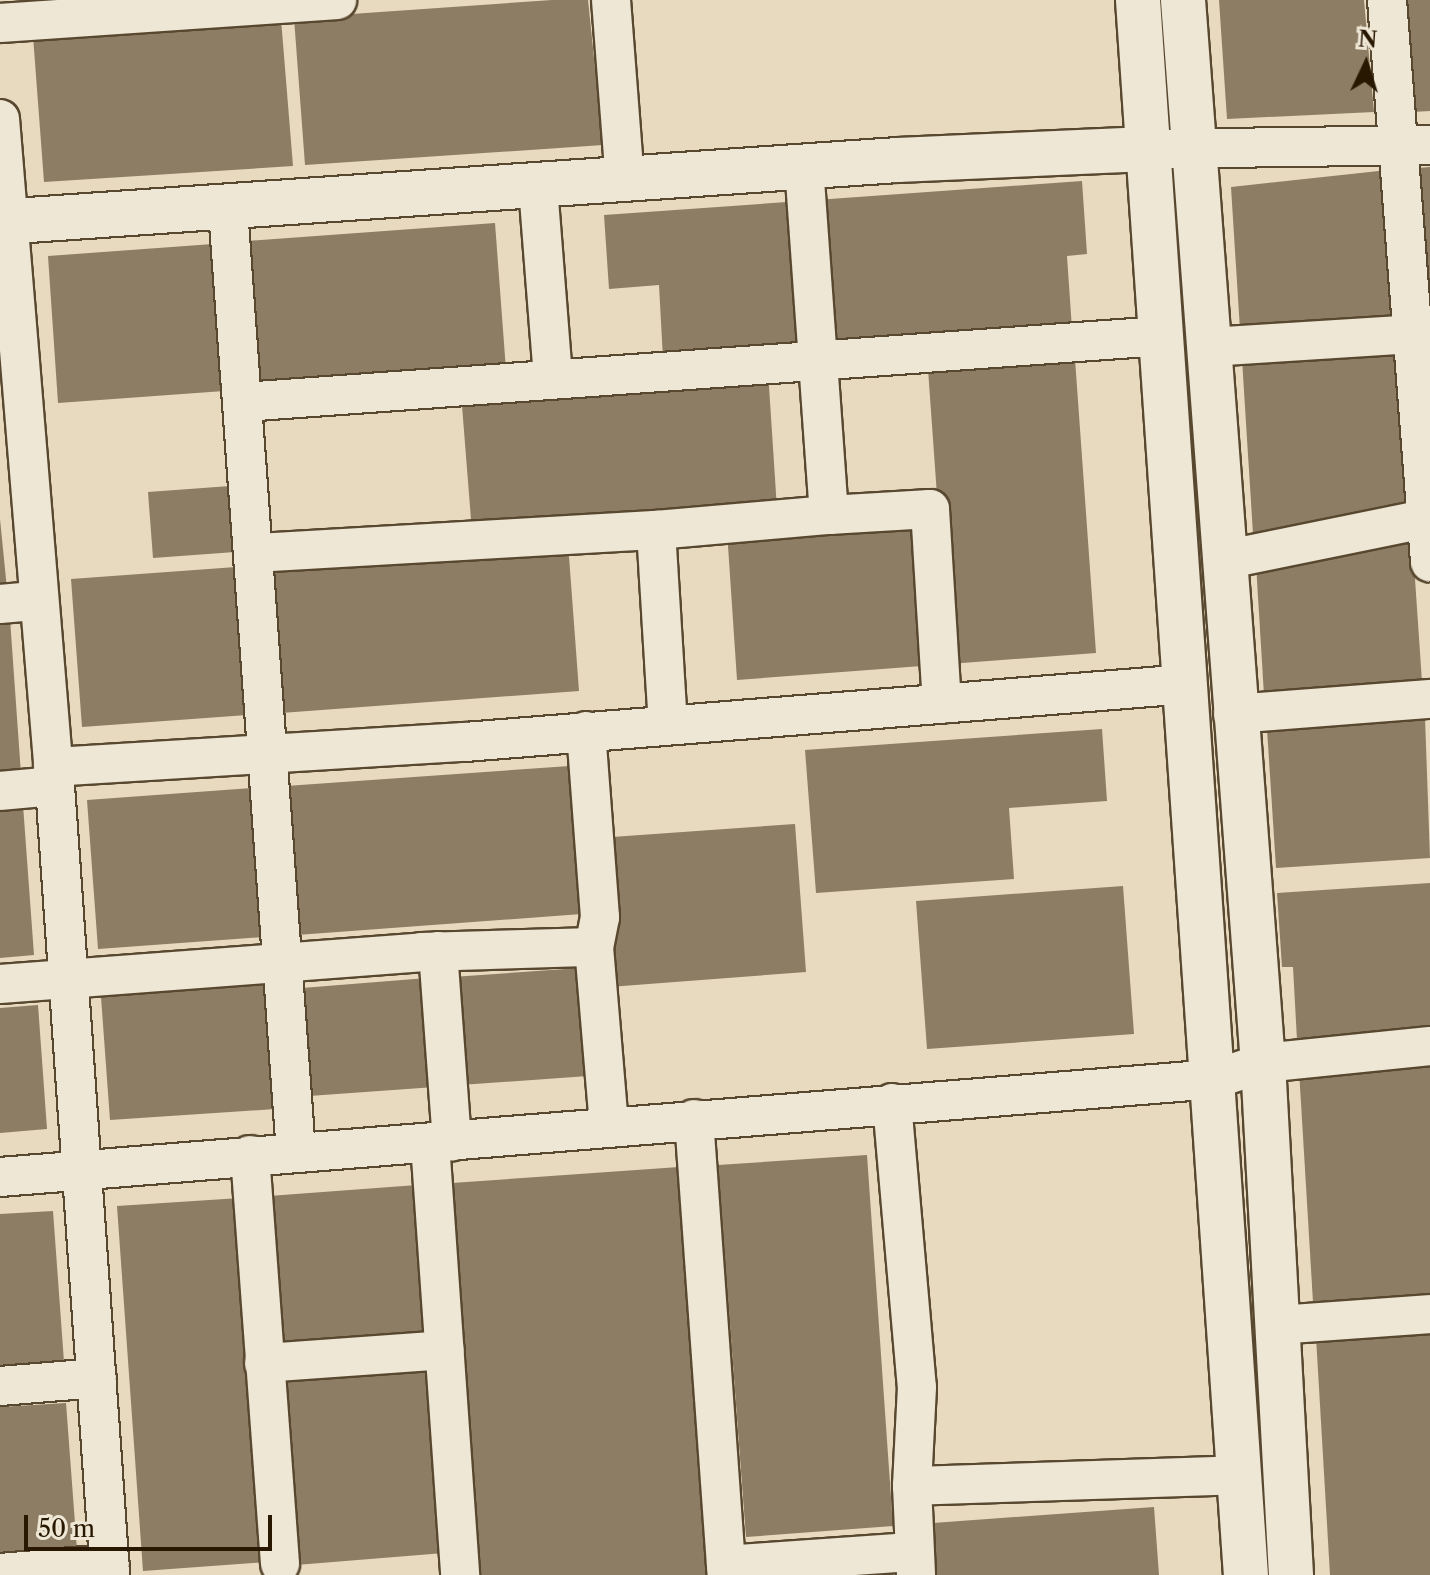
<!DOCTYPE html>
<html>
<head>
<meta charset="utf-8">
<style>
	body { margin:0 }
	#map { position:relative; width:1430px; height:1575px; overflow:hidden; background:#e7dabf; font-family:"Libre Caslon Text",serif }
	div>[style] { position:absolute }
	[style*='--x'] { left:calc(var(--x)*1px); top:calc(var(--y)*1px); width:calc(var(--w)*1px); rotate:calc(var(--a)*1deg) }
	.building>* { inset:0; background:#8c7d64 }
	.roads { filter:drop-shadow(2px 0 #584830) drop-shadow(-2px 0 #584830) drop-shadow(0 2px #584830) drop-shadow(0 -2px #584830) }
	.street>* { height:38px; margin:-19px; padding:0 19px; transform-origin:19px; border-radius:19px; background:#efe7d5 }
	.secondary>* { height:44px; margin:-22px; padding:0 22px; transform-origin:22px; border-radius:22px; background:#efe7d5 }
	span { translate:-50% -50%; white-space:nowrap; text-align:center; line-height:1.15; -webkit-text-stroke:6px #efe7d5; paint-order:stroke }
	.north { position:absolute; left:1326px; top:24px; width:80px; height:80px; -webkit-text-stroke:6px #efe7d5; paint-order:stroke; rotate:4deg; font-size:22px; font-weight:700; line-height:32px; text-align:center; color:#291801 }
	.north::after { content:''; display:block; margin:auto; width:28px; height:36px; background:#291801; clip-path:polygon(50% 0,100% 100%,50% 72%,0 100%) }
	.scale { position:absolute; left:24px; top:1515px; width:248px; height:36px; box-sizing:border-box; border:4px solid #291801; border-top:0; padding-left:10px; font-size:24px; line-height:28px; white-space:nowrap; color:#291801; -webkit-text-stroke:6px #efe7d5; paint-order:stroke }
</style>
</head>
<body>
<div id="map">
	<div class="building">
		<i style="clip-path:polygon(552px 0,588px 0,603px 145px,305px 165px,294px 18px)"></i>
		<i style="clip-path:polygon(1219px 0,1364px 0,1374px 112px,1227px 119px)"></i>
		<i style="clip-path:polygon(1404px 0,1430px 0,1430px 111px,1412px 112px)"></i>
		<i style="clip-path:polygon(281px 19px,293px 166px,44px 182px,33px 36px)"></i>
		<i style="clip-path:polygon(1430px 167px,1430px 317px,1418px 168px)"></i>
		<i style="clip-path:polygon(1388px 170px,1398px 318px,1240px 330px,1231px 187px)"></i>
		<i style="clip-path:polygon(1082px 181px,1087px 254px,1067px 256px,1072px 329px,826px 347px,816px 200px)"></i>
		<i style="clip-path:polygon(801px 201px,811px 348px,663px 359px,659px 285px,609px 289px,604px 215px)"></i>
		<i style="clip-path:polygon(495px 223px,506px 370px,257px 388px,247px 241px)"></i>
		<i style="clip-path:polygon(213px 244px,224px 391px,58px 403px,48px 256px)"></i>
		<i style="clip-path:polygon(1400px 348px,1410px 505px,1253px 534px,1242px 359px)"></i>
		<i style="clip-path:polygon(1075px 359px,1096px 653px,949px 664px,928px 369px)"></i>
		<i style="clip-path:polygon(768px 371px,777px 509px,472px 532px,461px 393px)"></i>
		<i style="clip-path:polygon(230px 486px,235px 552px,153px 558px,148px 492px)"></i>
		<i style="clip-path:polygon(924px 517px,935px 665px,737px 680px,727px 531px)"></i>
		<i style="clip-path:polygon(0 519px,7px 589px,0 589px)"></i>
		<i style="clip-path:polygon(1412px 535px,1422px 682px,1264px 695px,1256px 564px)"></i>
		<i style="clip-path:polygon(568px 543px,579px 691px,281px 713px,271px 564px)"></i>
		<i style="clip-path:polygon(236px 567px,247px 715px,82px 727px,71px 579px)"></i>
		<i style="clip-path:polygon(10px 619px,21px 774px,0 776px,0 620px)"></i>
		<i style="clip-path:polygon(1425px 718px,1430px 858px,1276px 868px,1267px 729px)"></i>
		<i style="clip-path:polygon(1102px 729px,1107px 801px,1009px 808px,1014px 879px,816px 893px,805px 750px)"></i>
		<i style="clip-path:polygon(584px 765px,595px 913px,297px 935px,286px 786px)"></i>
		<i style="clip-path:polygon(252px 788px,263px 937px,98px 949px,87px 800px)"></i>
		<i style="clip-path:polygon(23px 805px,34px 955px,0 958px,0 808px)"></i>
		<i style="clip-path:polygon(795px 824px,806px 972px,609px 987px,598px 838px)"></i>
		<i style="clip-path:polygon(1430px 883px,1430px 1032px,1297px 1040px,1293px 967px,1282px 967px,1277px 893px)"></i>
		<i style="clip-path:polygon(1123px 886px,1134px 1034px,927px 1049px,916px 901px)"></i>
		<i style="clip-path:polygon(580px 968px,588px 1076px,460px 1085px,452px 977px)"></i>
		<i style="clip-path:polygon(427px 978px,435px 1087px,309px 1096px,302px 988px)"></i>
		<i style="clip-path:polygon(267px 985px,275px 1109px,110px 1120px,101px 997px)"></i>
		<i style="clip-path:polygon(38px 1005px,47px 1129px,0 1133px,0 1008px)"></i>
		<i style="clip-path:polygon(1430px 1061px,1430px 1295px,1313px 1302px,1299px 1070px)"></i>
		<i style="clip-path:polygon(867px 1155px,893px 1526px,746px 1537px,718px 1165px)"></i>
		<i style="clip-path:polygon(679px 1167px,709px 1575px,480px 1575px,452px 1183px)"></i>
		<i style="clip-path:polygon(417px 1185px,428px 1335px,280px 1346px,269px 1196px)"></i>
		<i style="clip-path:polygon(240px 1198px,266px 1562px,143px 1571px,117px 1206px)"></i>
		<i style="clip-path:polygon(53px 1211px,64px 1362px,0 1366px,0 1214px)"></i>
		<i style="clip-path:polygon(1430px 1330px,1430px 1575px,1330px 1575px,1316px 1337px)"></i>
		<i style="clip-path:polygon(430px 1365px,444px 1553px,296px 1565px,282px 1375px)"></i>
		<i style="clip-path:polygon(66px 1403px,77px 1550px,0 1556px,0 1407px)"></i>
		<i style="clip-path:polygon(1154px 1507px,1159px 1575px,937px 1575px,933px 1523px)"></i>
	</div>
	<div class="roads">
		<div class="street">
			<i style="--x:611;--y:0;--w:182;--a:85.6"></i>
			<i style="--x:1387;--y:0;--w:564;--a:85.62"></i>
			<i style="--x:0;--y:23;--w:338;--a:-3.9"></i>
			<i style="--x:0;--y:119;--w:669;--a:85.29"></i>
			<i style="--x:55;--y:786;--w:791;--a:86.01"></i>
			<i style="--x:1148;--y:149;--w:282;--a:-0.8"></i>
			<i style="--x:538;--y:187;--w:193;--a:85.5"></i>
			<i style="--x:228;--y:209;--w:945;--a:85.88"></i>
			<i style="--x:1208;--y:347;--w:222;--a:-3.6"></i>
			<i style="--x:243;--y:402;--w:920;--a:-4.11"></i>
			<i style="--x:829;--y:515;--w:101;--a:-3.4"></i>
			<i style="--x:930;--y:509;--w:195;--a:86.5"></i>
			<i style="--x:656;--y:530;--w:174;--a:-5"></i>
			<i style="--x:829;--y:515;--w:349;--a:-94.1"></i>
			<i style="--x:255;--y:553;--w:402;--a:-3.3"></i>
			<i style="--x:656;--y:530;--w:194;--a:86.5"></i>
			<i style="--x:1223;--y:560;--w:211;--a:-11.5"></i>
			<i style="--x:0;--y:604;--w:37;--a:-5"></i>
			<i style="--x:1233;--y:714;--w:198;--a:-4.4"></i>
			<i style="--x:586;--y:731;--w:187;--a:85.7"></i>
			<i style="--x:600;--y:917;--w:31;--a:101"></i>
			<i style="--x:594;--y:947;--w:181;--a:85.2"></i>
			<i style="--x:53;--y:767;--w:413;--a:-3.5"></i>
			<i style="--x:465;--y:742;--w:724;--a:-4.59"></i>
			<i style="--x:0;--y:791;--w:55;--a:-5.2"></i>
			<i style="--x:438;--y:951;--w:191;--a:85.8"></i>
			<i style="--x:0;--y:984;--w:422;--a:-4.3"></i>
			<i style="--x:421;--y:952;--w:173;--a:-1.7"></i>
			<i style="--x:892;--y:1103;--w:285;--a:85"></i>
			<i style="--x:917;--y:1387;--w:99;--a:92.9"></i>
			<i style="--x:912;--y:1486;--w:89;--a:87.4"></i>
			<i style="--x:694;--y:1119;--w:457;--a:85.9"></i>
			<i style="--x:430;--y:1143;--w:433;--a:86"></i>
			<i style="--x:250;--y:1155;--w:410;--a:85.8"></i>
			<i style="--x:0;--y:1177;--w:1219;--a:-4.61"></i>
			<i style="--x:1215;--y:1079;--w:51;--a:-18.4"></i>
			<i style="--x:1263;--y:1063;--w:168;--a:-5.8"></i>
			<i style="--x:1277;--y:1325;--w:153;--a:-4.1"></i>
			<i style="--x:264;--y:1363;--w:181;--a:-4.1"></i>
			<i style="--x:0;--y:1386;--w:97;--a:-4.7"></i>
			<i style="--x:912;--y:1486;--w:329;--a:-1.9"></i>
			<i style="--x:726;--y:1565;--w:188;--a:-4"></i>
			<i style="--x:0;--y:1573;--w:110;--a:-4.7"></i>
		</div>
		<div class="secondary">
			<i style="--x:1138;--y:0;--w:1579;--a:86.08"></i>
			<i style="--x:1183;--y:0;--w:1066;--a:85.7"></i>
			<i style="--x:1263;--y:1063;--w:513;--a:86.87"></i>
			<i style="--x:0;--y:222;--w:899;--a:-3.95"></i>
			<i style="--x:897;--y:160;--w:251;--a:-2.5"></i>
		</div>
	</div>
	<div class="north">N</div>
	<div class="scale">50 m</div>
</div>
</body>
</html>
